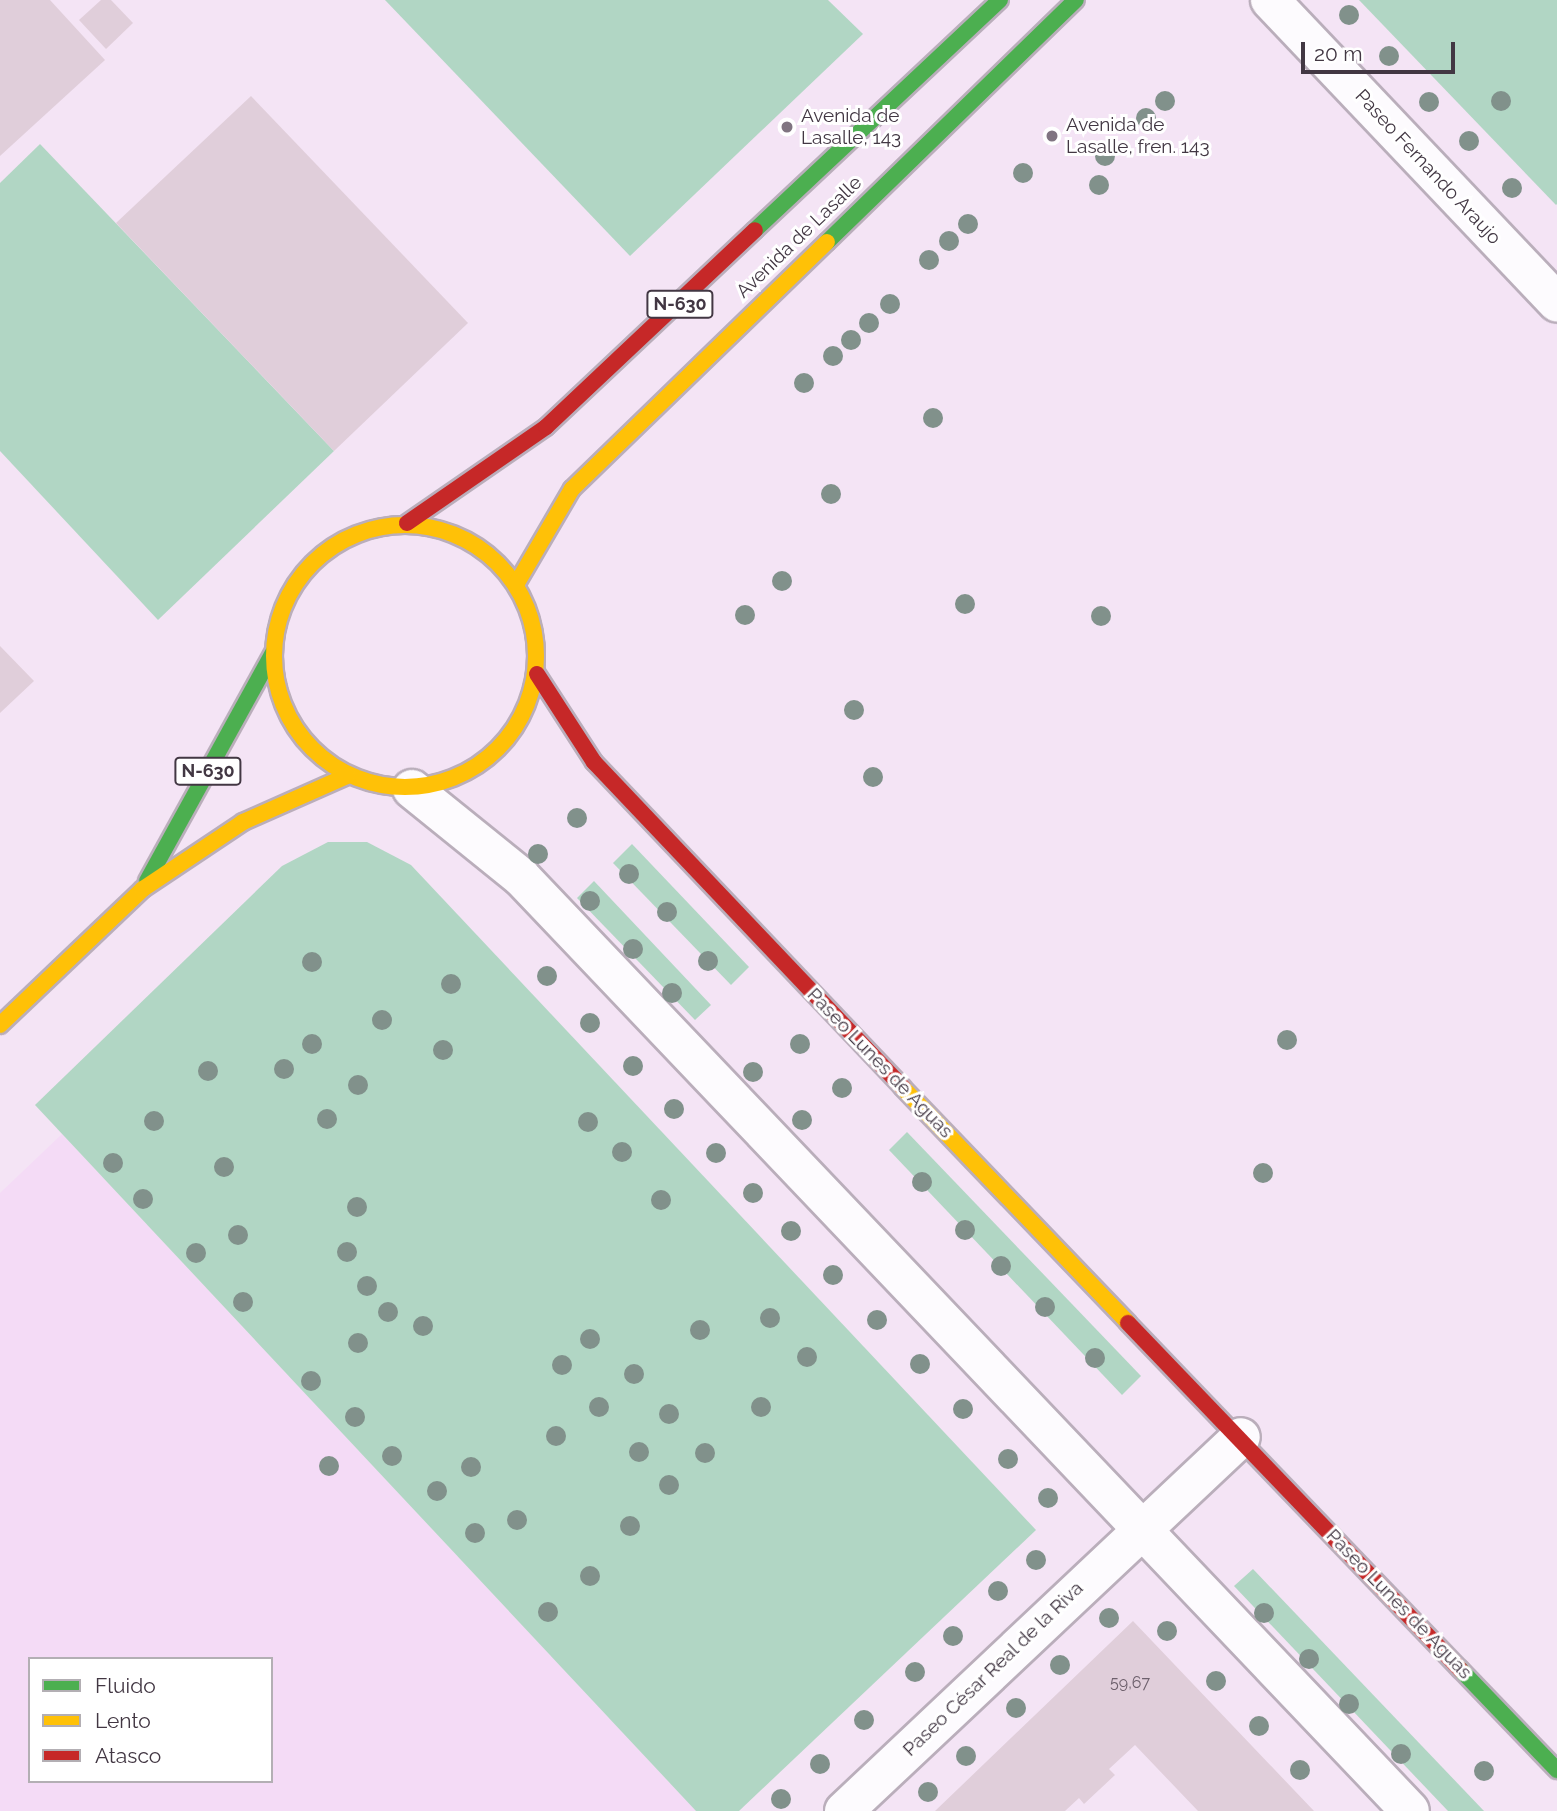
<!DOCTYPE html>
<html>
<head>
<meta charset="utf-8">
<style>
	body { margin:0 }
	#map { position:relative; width:1557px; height:1811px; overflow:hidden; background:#f4e4f5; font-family:Raleway,sans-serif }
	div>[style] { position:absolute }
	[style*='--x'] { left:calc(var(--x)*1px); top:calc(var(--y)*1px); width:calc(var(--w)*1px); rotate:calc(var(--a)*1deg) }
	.built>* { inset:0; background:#f4dbf6 }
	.green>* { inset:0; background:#b1d6c4 }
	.building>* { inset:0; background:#e0ceda }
	.roads { filter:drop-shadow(2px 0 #baaebb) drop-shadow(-2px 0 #baaebb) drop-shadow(0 2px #baaebb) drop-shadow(0 -2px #baaebb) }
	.street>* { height:38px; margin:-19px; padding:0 19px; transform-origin:19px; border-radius:19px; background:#fdfbfe }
	.fast>* { height:16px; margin:-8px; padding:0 8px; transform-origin:8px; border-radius:8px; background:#4caf50 }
	.slow>* { height:16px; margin:-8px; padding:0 8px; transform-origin:8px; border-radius:8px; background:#ffc107 }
	.slow>.ring { margin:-8px; padding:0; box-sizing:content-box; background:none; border:16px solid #ffc107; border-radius:50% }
	.jam>* { height:16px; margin:-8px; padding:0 8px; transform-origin:8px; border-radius:8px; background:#c62828 }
	.trees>* { width:20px; height:20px; margin:-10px; border-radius:50%; background:#81918b }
	.dots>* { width:19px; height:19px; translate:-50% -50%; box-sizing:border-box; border:4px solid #fff; border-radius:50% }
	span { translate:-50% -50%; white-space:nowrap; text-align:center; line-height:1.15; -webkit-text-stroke:6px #fff; paint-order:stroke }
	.number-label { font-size:16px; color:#6d606c }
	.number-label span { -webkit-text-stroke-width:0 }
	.shield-label span { padding:2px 5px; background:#fff; border:2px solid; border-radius:5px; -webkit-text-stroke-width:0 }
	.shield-label { font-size:18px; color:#423743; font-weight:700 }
	.poi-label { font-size:19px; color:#423743 }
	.left { translate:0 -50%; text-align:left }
	.street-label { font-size:19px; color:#423743 }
	.legend { position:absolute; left:28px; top:1657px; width:245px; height:126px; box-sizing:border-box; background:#fff; border:2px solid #b3afb4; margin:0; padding:9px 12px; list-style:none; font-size:21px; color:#423743 }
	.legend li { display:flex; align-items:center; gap:14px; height:35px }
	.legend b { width:35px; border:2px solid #b3afb4 }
	.scale { position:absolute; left:1301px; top:42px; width:154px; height:32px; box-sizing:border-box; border:4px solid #423743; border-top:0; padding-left:9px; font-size:21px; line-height:24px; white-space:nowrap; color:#423743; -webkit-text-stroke:5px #fff; paint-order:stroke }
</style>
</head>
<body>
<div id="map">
	<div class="built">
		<i style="clip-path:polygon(evenodd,62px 1134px,696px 1811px,0 1811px,0 1193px,62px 1134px,30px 1659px,271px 1659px,271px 1781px,30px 1781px,30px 1659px)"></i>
	</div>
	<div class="green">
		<i style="clip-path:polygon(385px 0,828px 0,863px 34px,630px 256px)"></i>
		<i style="clip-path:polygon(1359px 0,1557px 0,1557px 204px,1556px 205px)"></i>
		<i style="clip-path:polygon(40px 144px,334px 451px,158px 620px,0 451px,0 183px)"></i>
		<i style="clip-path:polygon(328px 842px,367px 842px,411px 865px,1036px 1530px,739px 1811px,696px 1811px,35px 1105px,282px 866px)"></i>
		<i style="clip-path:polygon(632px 844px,749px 967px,731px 985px,613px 863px)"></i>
		<i style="clip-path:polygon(594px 881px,711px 1005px,695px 1020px,577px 898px)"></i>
		<i style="clip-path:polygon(907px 1132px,1141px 1376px,1122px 1395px,889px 1150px)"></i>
		<i style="clip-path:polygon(1253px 1569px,1484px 1811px,1448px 1811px,1234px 1586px)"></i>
	</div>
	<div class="building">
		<i style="clip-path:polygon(0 0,50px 0,105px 60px,0 156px)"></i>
		<i style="clip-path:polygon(101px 0,111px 0,133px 23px,106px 49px,79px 20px)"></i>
		<i style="clip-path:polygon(251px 96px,468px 323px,334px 451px,116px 223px)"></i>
		<i style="clip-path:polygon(0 646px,34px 681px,0 713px)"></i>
		<i style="clip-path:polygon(1133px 1621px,1314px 1811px,1198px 1811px,1135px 1745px,1109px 1769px,1115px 1775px,1084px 1804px,1079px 1798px,1065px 1811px,935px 1811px)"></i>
	</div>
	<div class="roads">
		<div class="street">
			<i style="--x:1270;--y:0;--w:417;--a:46.5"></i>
			<i style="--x:412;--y:789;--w:140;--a:38.9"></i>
			<i style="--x:521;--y:877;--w:1289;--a:46.41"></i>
			<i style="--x:844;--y:1811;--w:545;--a:-43.29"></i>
		</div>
		<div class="fast">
			<i style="--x:755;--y:230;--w:336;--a:-43.2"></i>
			<i style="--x:827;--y:242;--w:347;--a:-44.2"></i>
			<i style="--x:147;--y:881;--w:260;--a:-61.1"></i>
			<i style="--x:1460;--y:1669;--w:140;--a:46.2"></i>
		</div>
		<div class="slow">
			<i class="ring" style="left:274px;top:525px;width:246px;height:246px"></i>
			<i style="--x:517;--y:583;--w:109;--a:-59.7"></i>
			<i style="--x:572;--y:489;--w:355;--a:-44.1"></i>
			<i style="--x:0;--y:1025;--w:197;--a:-43.6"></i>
			<i style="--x:143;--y:889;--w:120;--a:-33.8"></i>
			<i style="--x:243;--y:822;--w:114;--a:-23.9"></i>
			<i style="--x:902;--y:1087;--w:327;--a:46.2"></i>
		</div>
		<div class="jam">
			<i style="--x:407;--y:523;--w:169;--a:-34.6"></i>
			<i style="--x:546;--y:427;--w:287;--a:-43.3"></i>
			<i style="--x:537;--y:674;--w:105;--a:57.1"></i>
			<i style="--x:594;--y:762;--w:448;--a:46.5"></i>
			<i style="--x:1128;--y:1323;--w:480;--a:46.2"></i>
		</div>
	</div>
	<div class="trees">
		<i style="left:1349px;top:15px"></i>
		<i style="left:1389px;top:56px"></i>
		<i style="left:1165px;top:101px"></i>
		<i style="left:1501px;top:101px"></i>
		<i style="left:1429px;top:102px"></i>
		<i style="left:1146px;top:118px"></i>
		<i style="left:1469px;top:141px"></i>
		<i style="left:1105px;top:156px"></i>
		<i style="left:1023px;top:173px"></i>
		<i style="left:1099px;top:185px"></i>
		<i style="left:1512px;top:188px"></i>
		<i style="left:968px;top:224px"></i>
		<i style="left:949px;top:241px"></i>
		<i style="left:929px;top:260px"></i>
		<i style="left:890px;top:304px"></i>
		<i style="left:869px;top:323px"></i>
		<i style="left:851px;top:340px"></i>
		<i style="left:833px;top:356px"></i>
		<i style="left:804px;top:383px"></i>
		<i style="left:933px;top:418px"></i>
		<i style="left:831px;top:494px"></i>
		<i style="left:782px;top:581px"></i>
		<i style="left:965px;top:604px"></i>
		<i style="left:745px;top:615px"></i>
		<i style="left:1101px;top:616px"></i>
		<i style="left:854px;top:710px"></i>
		<i style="left:873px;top:777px"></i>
		<i style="left:577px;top:818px"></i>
		<i style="left:538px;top:854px"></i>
		<i style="left:629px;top:874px"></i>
		<i style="left:590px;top:901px"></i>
		<i style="left:667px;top:912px"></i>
		<i style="left:633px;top:949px"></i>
		<i style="left:708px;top:961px"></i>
		<i style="left:312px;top:962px"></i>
		<i style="left:547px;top:976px"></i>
		<i style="left:451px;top:984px"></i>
		<i style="left:672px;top:993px"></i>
		<i style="left:382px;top:1020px"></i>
		<i style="left:590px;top:1023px"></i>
		<i style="left:1287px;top:1040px"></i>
		<i style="left:312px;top:1044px"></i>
		<i style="left:800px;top:1044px"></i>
		<i style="left:443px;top:1050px"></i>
		<i style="left:633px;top:1066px"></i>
		<i style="left:284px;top:1069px"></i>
		<i style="left:208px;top:1071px"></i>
		<i style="left:753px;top:1072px"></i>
		<i style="left:358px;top:1085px"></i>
		<i style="left:842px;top:1088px"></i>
		<i style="left:674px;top:1109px"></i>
		<i style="left:327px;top:1119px"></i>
		<i style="left:802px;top:1120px"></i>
		<i style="left:154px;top:1121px"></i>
		<i style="left:588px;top:1122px"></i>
		<i style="left:622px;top:1152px"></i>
		<i style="left:716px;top:1153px"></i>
		<i style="left:113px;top:1163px"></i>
		<i style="left:224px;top:1167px"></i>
		<i style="left:1263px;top:1173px"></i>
		<i style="left:922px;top:1182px"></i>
		<i style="left:753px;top:1193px"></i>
		<i style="left:143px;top:1199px"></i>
		<i style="left:661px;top:1200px"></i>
		<i style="left:357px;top:1207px"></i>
		<i style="left:965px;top:1230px"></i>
		<i style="left:791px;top:1231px"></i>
		<i style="left:238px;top:1235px"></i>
		<i style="left:347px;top:1252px"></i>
		<i style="left:196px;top:1253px"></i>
		<i style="left:1001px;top:1266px"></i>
		<i style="left:833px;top:1275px"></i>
		<i style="left:367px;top:1286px"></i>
		<i style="left:243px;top:1302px"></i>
		<i style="left:1045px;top:1307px"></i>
		<i style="left:388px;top:1312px"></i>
		<i style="left:770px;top:1318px"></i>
		<i style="left:877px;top:1320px"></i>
		<i style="left:423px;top:1326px"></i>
		<i style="left:700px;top:1330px"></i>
		<i style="left:590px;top:1339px"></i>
		<i style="left:358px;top:1343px"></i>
		<i style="left:807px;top:1357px"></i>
		<i style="left:1095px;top:1358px"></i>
		<i style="left:920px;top:1364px"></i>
		<i style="left:562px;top:1365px"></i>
		<i style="left:634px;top:1374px"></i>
		<i style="left:311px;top:1381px"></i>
		<i style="left:599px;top:1407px"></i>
		<i style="left:761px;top:1407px"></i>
		<i style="left:963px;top:1409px"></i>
		<i style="left:669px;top:1414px"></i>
		<i style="left:355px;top:1417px"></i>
		<i style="left:556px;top:1436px"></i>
		<i style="left:639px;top:1452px"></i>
		<i style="left:705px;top:1453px"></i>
		<i style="left:392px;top:1456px"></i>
		<i style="left:1008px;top:1459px"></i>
		<i style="left:329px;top:1466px"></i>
		<i style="left:471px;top:1467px"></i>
		<i style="left:669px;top:1485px"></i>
		<i style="left:437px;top:1491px"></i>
		<i style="left:1048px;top:1498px"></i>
		<i style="left:517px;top:1520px"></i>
		<i style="left:630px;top:1526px"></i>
		<i style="left:475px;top:1533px"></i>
		<i style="left:1036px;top:1560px"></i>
		<i style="left:590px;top:1576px"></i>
		<i style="left:998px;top:1591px"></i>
		<i style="left:548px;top:1612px"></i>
		<i style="left:1264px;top:1613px"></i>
		<i style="left:1109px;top:1618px"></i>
		<i style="left:1167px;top:1631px"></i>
		<i style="left:953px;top:1636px"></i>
		<i style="left:1309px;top:1659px"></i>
		<i style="left:1060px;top:1665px"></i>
		<i style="left:915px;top:1672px"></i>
		<i style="left:1216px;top:1681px"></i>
		<i style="left:1349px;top:1704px"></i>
		<i style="left:1016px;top:1708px"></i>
		<i style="left:864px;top:1720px"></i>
		<i style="left:1259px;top:1726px"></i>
		<i style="left:1401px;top:1754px"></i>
		<i style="left:966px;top:1756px"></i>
		<i style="left:820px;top:1764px"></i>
		<i style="left:1300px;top:1770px"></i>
		<i style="left:1484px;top:1771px"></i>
		<i style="left:928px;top:1792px"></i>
		<i style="left:781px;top:1799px"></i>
	</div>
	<div class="dots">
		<i style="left:787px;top:127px;background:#807481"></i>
		<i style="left:1052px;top:136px;background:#807481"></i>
	</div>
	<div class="number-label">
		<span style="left:1130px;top:1683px">59,67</span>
	</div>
	<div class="shield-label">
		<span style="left:680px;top:304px">N-630</span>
		<span style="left:208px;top:771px">N-630</span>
	</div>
	<div class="poi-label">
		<span class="left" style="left:801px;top:127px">Avenida de<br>Lasalle, 143</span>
		<span class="left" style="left:1066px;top:136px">Avenida de<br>Lasalle, fren. 143</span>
	</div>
	<div class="street-label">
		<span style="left:1428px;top:167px;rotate:47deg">Paseo Fernando Araujo</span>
		<span style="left:799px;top:237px;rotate:-44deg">Avenida de Lasalle</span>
		<span style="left:880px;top:1063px;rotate:46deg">Paseo Lunes de Aguas</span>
		<span style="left:1399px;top:1604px;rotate:46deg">Paseo Lunes de Aguas</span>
		<span style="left:993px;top:1669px;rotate:-44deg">Paseo César Real de la Riva</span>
	</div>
	<ul class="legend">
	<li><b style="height:9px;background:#4caf50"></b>Fluido</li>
	<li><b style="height:9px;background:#ffc107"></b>Lento</li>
	<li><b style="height:9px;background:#c62828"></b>Atasco</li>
	</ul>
	<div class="scale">20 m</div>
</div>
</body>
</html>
